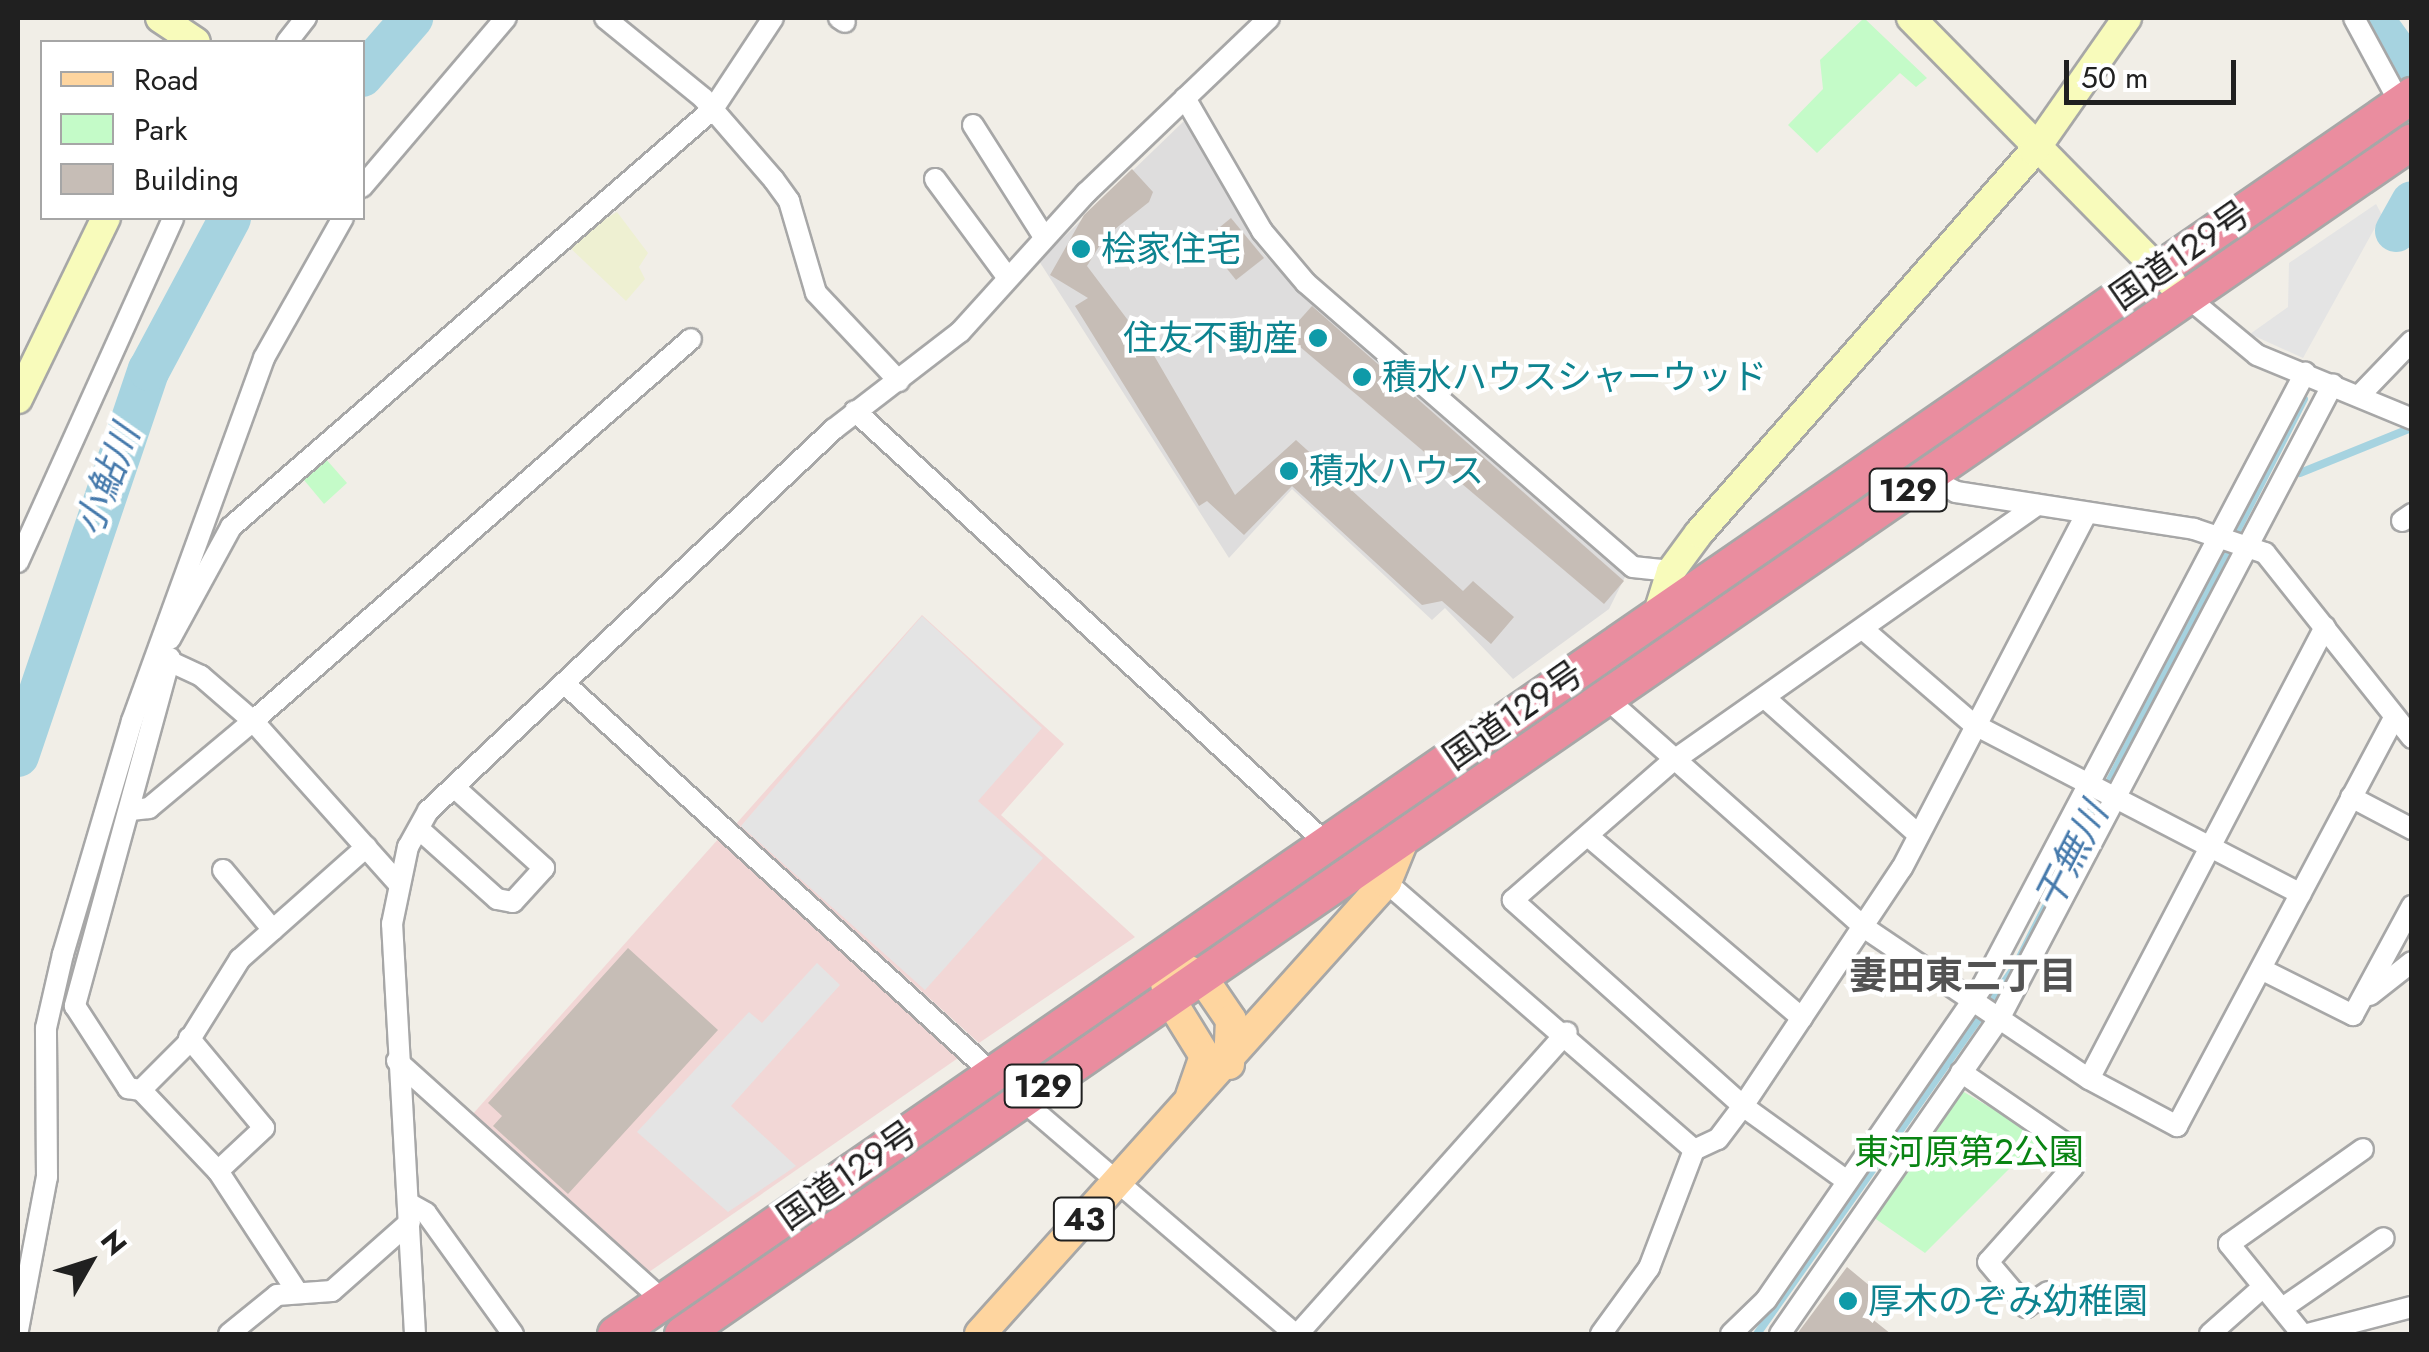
<!DOCTYPE html>
<html>
<head>
<meta charset="utf-8">
<style>
	body { margin:0 }
	#map { position:relative; width:2429px; height:1352px; overflow:hidden; background:#f1eee7; font-family:Jost,"Noto Sans JP",sans-serif }
	div>[style] { position:absolute }
	[style*='--x'] { left:calc(var(--x)*1px); top:calc(var(--y)*1px); width:calc(var(--w)*1px); rotate:calc(var(--a)*1deg) }
	.residential>* { inset:0; background:#dedddd }
	.commercial>* { inset:0; background:#f2d7d6 }
	.farmland>* { inset:0; background:#eef0d2 }
	.park>* { inset:0; background:#c4fbc8 }
	.parking>* { inset:0; background:#e4e4e4 }
	.stream>* { height:8px; margin:-4px; padding:0 4px; transform-origin:4px; border-radius:4px; background:#a6d3e0 }
	.river>* { height:42px; margin:-21px; padding:0 21px; transform-origin:21px; border-radius:21px; background:#a6d3e0 }
	.building>* { inset:0; background:#c6bdb6 }
	.roads { filter:drop-shadow(2px 0 #a7a7a7) drop-shadow(-2px 0 #a7a7a7) drop-shadow(0 2px #a7a7a7) drop-shadow(0 -2px #a7a7a7) }
	.street>* { height:20px; margin:-10px; padding:0 10px; transform-origin:10px; border-radius:10px; background:#fff }
	.secondary>* { height:28px; margin:-14px; padding:0 14px; transform-origin:14px; border-radius:14px; background:#f8fbbb }
	.primary>* { height:30px; margin:-15px; padding:0 15px; transform-origin:15px; border-radius:15px; background:#fed59f }
	.highway>* { height:35px; margin:-17.5px; padding:0 17.5px; transform-origin:17.5px; border-radius:17.5px; background:#ea8d9f }
	.dots>* { width:28px; height:28px; translate:-50% -50%; box-sizing:border-box; border:5px solid #fff; border-radius:50% }
	span { translate:-50% -50%; white-space:nowrap; text-align:center; line-height:1.15; -webkit-text-stroke:9px #fff; paint-order:stroke }
	.shield-label span { padding:2px 8px; background:#fff; border:2px solid; border-radius:8px; -webkit-text-stroke-width:0 }
	.shield-label { font-size:32px; color:#202020; font-weight:700 }
	.culture-label { font-size:35px; color:#0d838f }
	.left { translate:0 -50%; text-align:left }
	.right { translate:-100% -50%; text-align:right }
	.street-label { font-size:35px; color:#202020 }
	.park-label { font-size:35px; color:#098413 }
	.water-label { font-size:38px; color:#467aac; font-style:italic }
	.neighbourhood-label { font-size:38px; color:#535353; font-weight:700 }
	.frame { position:absolute; inset:0; border:20px solid #202020; pointer-events:none }
	.legend { position:absolute; left:40px; top:40px; width:325px; height:180px; box-sizing:border-box; background:#fff; border:2px solid #a6a6a6; margin:0; padding:12px 18px; list-style:none; font-size:30px; color:#202020 }
	.legend li { display:flex; align-items:center; gap:20px; height:50px }
	.legend b { width:50px; border:2px solid #a6a6a6 }
	.north { position:absolute; left:40px; top:1212px; width:100px; height:100px; -webkit-text-stroke:8px #fff; paint-order:stroke; rotate:51deg; font-size:28px; font-weight:700; line-height:40px; text-align:center; color:#202020 }
	.north::after { content:''; display:block; margin:auto; width:35px; height:45px; background:#202020; clip-path:polygon(50% 0,100% 100%,50% 72%,0 100%) }
	.scale { position:absolute; left:2064px; top:60px; width:172px; height:45px; box-sizing:border-box; border:5px solid #202020; border-top:0; padding-left:12px; font-size:30px; line-height:35px; white-space:nowrap; color:#202020; -webkit-text-stroke:8px #fff; paint-order:stroke }
</style>
</head>
<body>
<div id="map">
	<div class="residential">
		<i style="clip-path:polygon(1184px 121px,1263px 253px,1299px 292px,1626px 575px,1609px 609px,1513px 679px,1445px 608px,1432px 620px,1292px 489px,1229px 558px,1039px 261px)"></i>
	</div>
	<div class="commercial">
		<i style="clip-path:polygon(922px 615px,1064px 744px,1001px 815px,1135px 937px,979px 1043px,736px 824px)"></i>
		<i style="clip-path:polygon(720px 837px,961px 1056px,649px 1272px,471px 1116px)"></i>
	</div>
	<div class="farmland">
		<i style="clip-path:polygon(617px 212px,648px 253px,639px 267px,645px 279px,626px 301px,565px 243px)"></i>
	</div>
	<div class="park">
		<i style="clip-path:polygon(1864px 18px,1927px 78px,1916px 87px,1900px 73px,1817px 153px,1788px 125px,1823px 89px,1820px 60px)"></i>
		<i style="clip-path:polygon(325px 458px,347px 483px,324px 504px,304px 480px)"></i>
		<i style="clip-path:polygon(1957px 1088px,2041px 1137px,1925px 1253px,1870px 1215px)"></i>
	</div>
	<div class="parking">
		<i style="clip-path:polygon(2376px 204px,2382px 215px,2303px 358px,2250px 334px,2288px 307px,2289px 263px)"></i>
		<i style="clip-path:polygon(922px 616px,1042px 728px,978px 801px,1043px 858px,925px 990px,741px 826px)"></i>
		<i style="clip-path:polygon(817px 963px,840px 985px,731px 1106px,796px 1166px,728px 1212px,637px 1132px,749px 1012px,762px 1023px)"></i>
	</div>
	<div class="stream">
		<i style="--x:2300;--y:473;--w:118;--a:-22"></i>
		<i style="--x:1757;--y:1334;--w:451;--a:-54.9"></i>
		<i style="--x:2016;--y:965;--w:635;--a:-63.03"></i>
	</div>
	<div class="river">
		<i style="--x:2372;--y:18;--w:49;--a:54.1"></i>
		<i style="--x:362;--y:76;--w:77;--a:-49.2"></i>
		<i style="--x:2396;--y:231;--w:33;--a:-61"></i>
		<i style="--x:18;--y:756;--w:408;--a:-71.3"></i>
		<i style="--x:149;--y:370;--w:172;--a:-61.9"></i>
	</div>
	<div class="building">
		<i style="clip-path:polygon(1132px 169px,1153px 192px,1149px 202px,1105px 237px,1087px 266px,1152px 352px,1235px 495px,1296px 440px,1463px 591px,1473px 581px,1514px 617px,1491px 644px,1442px 601px,1422px 605px,1292px 486px,1244px 535px,1207px 501px,1199px 506px,1075px 306px,1088px 298px,1050px 275px,1084px 215px)"></i>
		<i style="clip-path:polygon(1231px 218px,1264px 258px,1236px 280px,1204px 240px)"></i>
		<i style="clip-path:polygon(1312px 306px,1624px 581px,1604px 604px,1286px 335px)"></i>
		<i style="clip-path:polygon(628px 948px,718px 1030px,568px 1194px,493px 1126px,502px 1116px,488px 1103px)"></i>
		<i style="clip-path:polygon(1847px 1267px,1882px 1296px,1866px 1314px,1891px 1334px,1797px 1334px)"></i>
	</div>
	<div class="roads">
		<div class="street">
			<i style="--x:605;--y:18;--w:127;--a:39.2"></i>
			<i style="--x:703;--y:98;--w:108;--a:49.1"></i>
			<i style="--x:774;--y:180;--w:26;--a:54"></i>
			<i style="--x:789;--y:201;--w:96;--a:73.6"></i>
			<i style="--x:816;--y:293;--w:121;--a:46.7"></i>
			<i style="--x:839;--y:18;--w:7;--a:34"></i>
			<i style="--x:2354;--y:18;--w:97;--a:61.6"></i>
			<i style="--x:287;--y:42;--w:31;--a:-52"></i>
			<i style="--x:1185;--y:98;--w:154;--a:59.9"></i>
			<i style="--x:1262;--y:231;--w:68;--a:49.8"></i>
			<i style="--x:1306;--y:283;--w:433;--a:41"></i>
			<i style="--x:1633;--y:567;--w:38;--a:6"></i>
			<i style="--x:973;--y:125;--w:133;--a:57.6"></i>
			<i style="--x:935;--y:179;--w:123;--a:53.6"></i>
			<i style="--x:362;--y:187;--w:222;--a:-49.6"></i>
			<i style="--x:2186;--y:296;--w:92;--a:39.7"></i>
			<i style="--x:2257;--y:355;--w:168;--a:22.4"></i>
			<i style="--x:2359;--y:396;--w:76;--a:-46.1"></i>
			<i style="--x:855;--y:411;--w:641;--a:42.53"></i>
			<i style="--x:1927;--y:477;--w:33;--a:27"></i>
			<i style="--x:1956;--y:492;--w:241;--a:8.8"></i>
			<i style="--x:2194;--y:529;--w:75;--a:18.7"></i>
			<i style="--x:2265;--y:553;--w:236;--a:51.5"></i>
			<i style="--x:2402;--y:521;--w:12;--a:-35"></i>
			<i style="--x:18;--y:562;--w:377;--a:-65.7"></i>
			<i style="--x:1863;--y:629;--w:145;--a:40.8"></i>
			<i style="--x:1973;--y:724;--w:369;--a:27.4"></i>
			<i style="--x:170;--y:639;--w:128;--a:-61.4"></i>
			<i style="--x:231;--y:527;--w:638;--a:-40.93"></i>
			<i style="--x:713;--y:109;--w:109;--a:-56.6"></i>
			<i style="--x:158;--y:656;--w:47;--a:24.9"></i>
			<i style="--x:201;--y:676;--w:69;--a:40.9"></i>
			<i style="--x:253;--y:721;--w:217;--a:48.2"></i>
			<i style="--x:170;--y:658;--w:361;--a:105.3"></i>
			<i style="--x:75;--y:1006;--w:98;--a:57.1"></i>
			<i style="--x:128;--y:1088;--w:13;--a:9"></i>
			<i style="--x:141;--y:1090;--w:112;--a:46.5"></i>
			<i style="--x:564;--y:683;--w:580;--a:42.35"></i>
			<i style="--x:1606;--y:698;--w:346;--a:41.6"></i>
			<i style="--x:1865;--y:928;--w:270;--a:34"></i>
			<i style="--x:2089;--y:1079;--w:100;--a:28.1"></i>
			<i style="--x:2177;--y:1126;--w:462;--a:-62"></i>
			<i style="--x:1765;--y:698;--w:206;--a:41.7"></i>
			<i style="--x:2351;--y:797;--w:69;--a:27.7"></i>
			<i style="--x:131;--y:810;--w:18;--a:-6"></i>
			<i style="--x:149;--y:808;--w:136;--a:-39.9"></i>
			<i style="--x:253;--y:721;--w:581;--a:-41.09"></i>
			<i style="--x:419;--y:829;--w:105;--a:41.9"></i>
			<i style="--x:497;--y:899;--w:16;--a:11"></i>
			<i style="--x:513;--y:902;--w:46;--a:-47.6"></i>
			<i style="--x:544;--y:868;--w:121;--a:-138"></i>
			<i style="--x:1588;--y:836;--w:281;--a:40.4"></i>
			<i style="--x:223;--y:870;--w:78;--a:50.2"></i>
			<i style="--x:1386;--y:882;--w:408;--a:41"></i>
			<i style="--x:2261;--y:969;--w:103;--a:26.6"></i>
			<i style="--x:2353;--y:1015;--w:124;--a:-61.6"></i>
			<i style="--x:2370;--y:995;--w:53;--a:-38.2"></i>
			<i style="--x:189;--y:1038;--w:117;--a:50.2"></i>
			<i style="--x:264;--y:1128;--w:63;--a:136.9"></i>
			<i style="--x:218;--y:1171;--w:142;--a:56.8"></i>
			<i style="--x:397;--y:1061;--w:359;--a:42"></i>
			<i style="--x:1961;--y:1072;--w:136;--a:34.5"></i>
			<i style="--x:2073;--y:1149;--w:18;--a:90"></i>
			<i style="--x:2073;--y:1167;--w:127;--a:131.8"></i>
			<i style="--x:1988;--y:1262;--w:59;--a:49.8"></i>
			<i style="--x:2026;--y:1307;--w:27;--a:-34"></i>
			<i style="--x:2089;--y:1079;--w:510;--a:-62.43"></i>
			<i style="--x:141;--y:1090;--w:65;--a:-45"></i>
			<i style="--x:187;--y:1044;--w:100;--a:-58.1"></i>
			<i style="--x:240;--y:959;--w:169;--a:-41.6"></i>
			<i style="--x:1022;--y:1100;--w:360;--a:40.6"></i>
			<i style="--x:1847;--y:1181;--w:128;--a:-144.2"></i>
			<i style="--x:1743;--y:1106;--w:309;--a:-138.2"></i>
			<i style="--x:1513;--y:900;--w:208;--a:-41.1"></i>
			<i style="--x:1670;--y:763;--w:449;--a:-35.1"></i>
			<i style="--x:410;--y:1204;--w:18;--a:29"></i>
			<i style="--x:426;--y:1213;--w:149;--a:54.3"></i>
			<i style="--x:2284;--y:1307;--w:121;--a:-34.6"></i>
			<i style="--x:18;--y:1330;--w:156;--a:-79.3"></i>
			<i style="--x:47;--y:1177;--w:149;--a:-90.4"></i>
			<i style="--x:46;--y:1028;--w:76;--a:-77.1"></i>
			<i style="--x:63;--y:954;--w:243;--a:-73.5"></i>
			<i style="--x:132;--y:721;--w:386;--a:-70"></i>
			<i style="--x:264;--y:358;--w:161;--a:-60.6"></i>
			<i style="--x:229;--y:1334;--w:62;--a:-39.1"></i>
			<i style="--x:277;--y:1295;--w:55;--a:-4.2"></i>
			<i style="--x:332;--y:1291;--w:104;--a:-41.5"></i>
			<i style="--x:415;--y:1334;--w:411;--a:-93.2"></i>
			<i style="--x:392;--y:924;--w:79;--a:-78.3"></i>
			<i style="--x:408;--y:847;--w:41;--a:-60.9"></i>
			<i style="--x:428;--y:811;--w:557;--a:-43.26"></i>
			<i style="--x:834;--y:429;--w:159;--a:-37.6"></i>
			<i style="--x:960;--y:332;--w:188;--a:-47.8"></i>
			<i style="--x:1086;--y:193;--w:253;--a:-43.7"></i>
			<i style="--x:1298;--y:1334;--w:404;--a:-48.3"></i>
			<i style="--x:1601;--y:1334;--w:82;--a:-54"></i>
			<i style="--x:1649;--y:1268;--w:126;--a:-69.1"></i>
			<i style="--x:1694;--y:1150;--w:26;--a:-25"></i>
			<i style="--x:1718;--y:1139;--w:41;--a:-52.9"></i>
			<i style="--x:1743;--y:1106;--w:286;--a:-56.3"></i>
			<i style="--x:1902;--y:868;--w:400;--a:-62.5"></i>
			<i style="--x:1731;--y:1334;--w:49;--a:-44.2"></i>
			<i style="--x:1766;--y:1300;--w:383;--a:-55.4"></i>
			<i style="--x:1983;--y:985;--w:692;--a:-62.25"></i>
			<i style="--x:1780;--y:1334;--w:384;--a:-55.2"></i>
			<i style="--x:1999;--y:1019;--w:717;--a:-62.26"></i>
			<i style="--x:2210;--y:1334;--w:69;--a:-41.5"></i>
			<i style="--x:2302;--y:1334;--w:116;--a:-129"></i>
			<i style="--x:2229;--y:1244;--w:164;--a:-35.3"></i>
			<i style="--x:2308;--y:1334;--w:107;--a:-14.6"></i>
		</div>
		<div class="secondary">
			<i style="--x:160;--y:18;--w:43;--a:33.7"></i>
			<i style="--x:1911;--y:18;--w:373;--a:45.5"></i>
			<i style="--x:18;--y:399;--w:201;--a:-64.1"></i>
			<i style="--x:1657;--y:616;--w:47;--a:-72.7"></i>
			<i style="--x:1671;--y:571;--w:47;--a:-53.6"></i>
			<i style="--x:1699;--y:533;--w:508;--a:-48.75"></i>
			<i style="--x:2034;--y:151;--w:162;--a:-55"></i>
		</div>
		<div class="primary">
			<i style="--x:1161;--y:958;--w:41;--a:78.7"></i>
			<i style="--x:1169;--y:998;--w:68;--a:58.2"></i>
			<i style="--x:1205;--y:1056;--w:42;--a:109.3"></i>
			<i style="--x:1182;--y:968;--w:21;--a:23"></i>
			<i style="--x:1201;--y:976;--w:53;--a:55.7"></i>
			<i style="--x:1231;--y:1020;--w:44;--a:92.6"></i>
			<i style="--x:980;--y:1334;--w:608;--a:-48.07"></i>
			<i style="--x:1386;--y:882;--w:48;--a:-67.8"></i>
		</div>
		<div class="highway">
			<i style="--x:615;--y:1334;--w:2183;--a:-34.59"></i>
			<i style="--x:682;--y:1334;--w:2101;--a:-34.59"></i>
		</div>
	</div>
	<div class="dots">
		<i style="left:1081px;top:249px;background:#0f9aa8"></i>
		<i style="left:1318px;top:338px;background:#0f9aa8"></i>
		<i style="left:1362px;top:377px;background:#0f9aa8"></i>
		<i style="left:1289px;top:471px;background:#0f9aa8"></i>
		<i style="left:1848px;top:1301px;background:#0f9aa8"></i>
	</div>
	<div class="shield-label">
		<span style="left:1908px;top:490px">129</span>
		<span style="left:1043px;top:1086px">129</span>
		<span style="left:1084px;top:1219px">43</span>
	</div>
	<div class="culture-label">
		<span class="left" style="left:1101px;top:249px">桧家住宅</span>
		<span class="right" style="left:1298px;top:338px">住友不動産</span>
		<span class="left" style="left:1382px;top:377px">積水ハウスシャーウッド</span>
		<span class="left" style="left:1309px;top:471px">積水ハウス</span>
		<span class="left" style="left:1868px;top:1301px">厚木のぞみ幼稚園</span>
	</div>
	<div class="street-label">
		<span style="left:2180px;top:255px;rotate:-35deg">国道129号</span>
		<span style="left:1513px;top:715px;rotate:-35deg">国道129号</span>
		<span style="left:847px;top:1175px;rotate:-35deg">国道129号</span>
	</div>
	<div class="park-label">
		<span style="left:1969px;top:1152px">東河原第2公園</span>
	</div>
	<div class="water-label">
		<span style="left:107px;top:480px;rotate:-69deg">小鮎川</span>
		<span style="left:2071px;top:856px;rotate:-63deg">干無川</span>
	</div>
	<div class="neighbourhood-label">
		<span style="left:1963px;top:976px">妻田東二丁目</span>
	</div>
	<div class="frame"></div>
	<ul class="legend">
	<li><b style="height:12px;background:#fed59f"></b>Road</li>
	<li><b style="height:28px;background:#c4fbc8"></b>Park</li>
	<li><b style="height:28px;background:#c6bdb6"></b>Building</li>
	</ul>
	<div class="north">N</div>
	<div class="scale">50 m</div>
</div>
</body>
</html>
